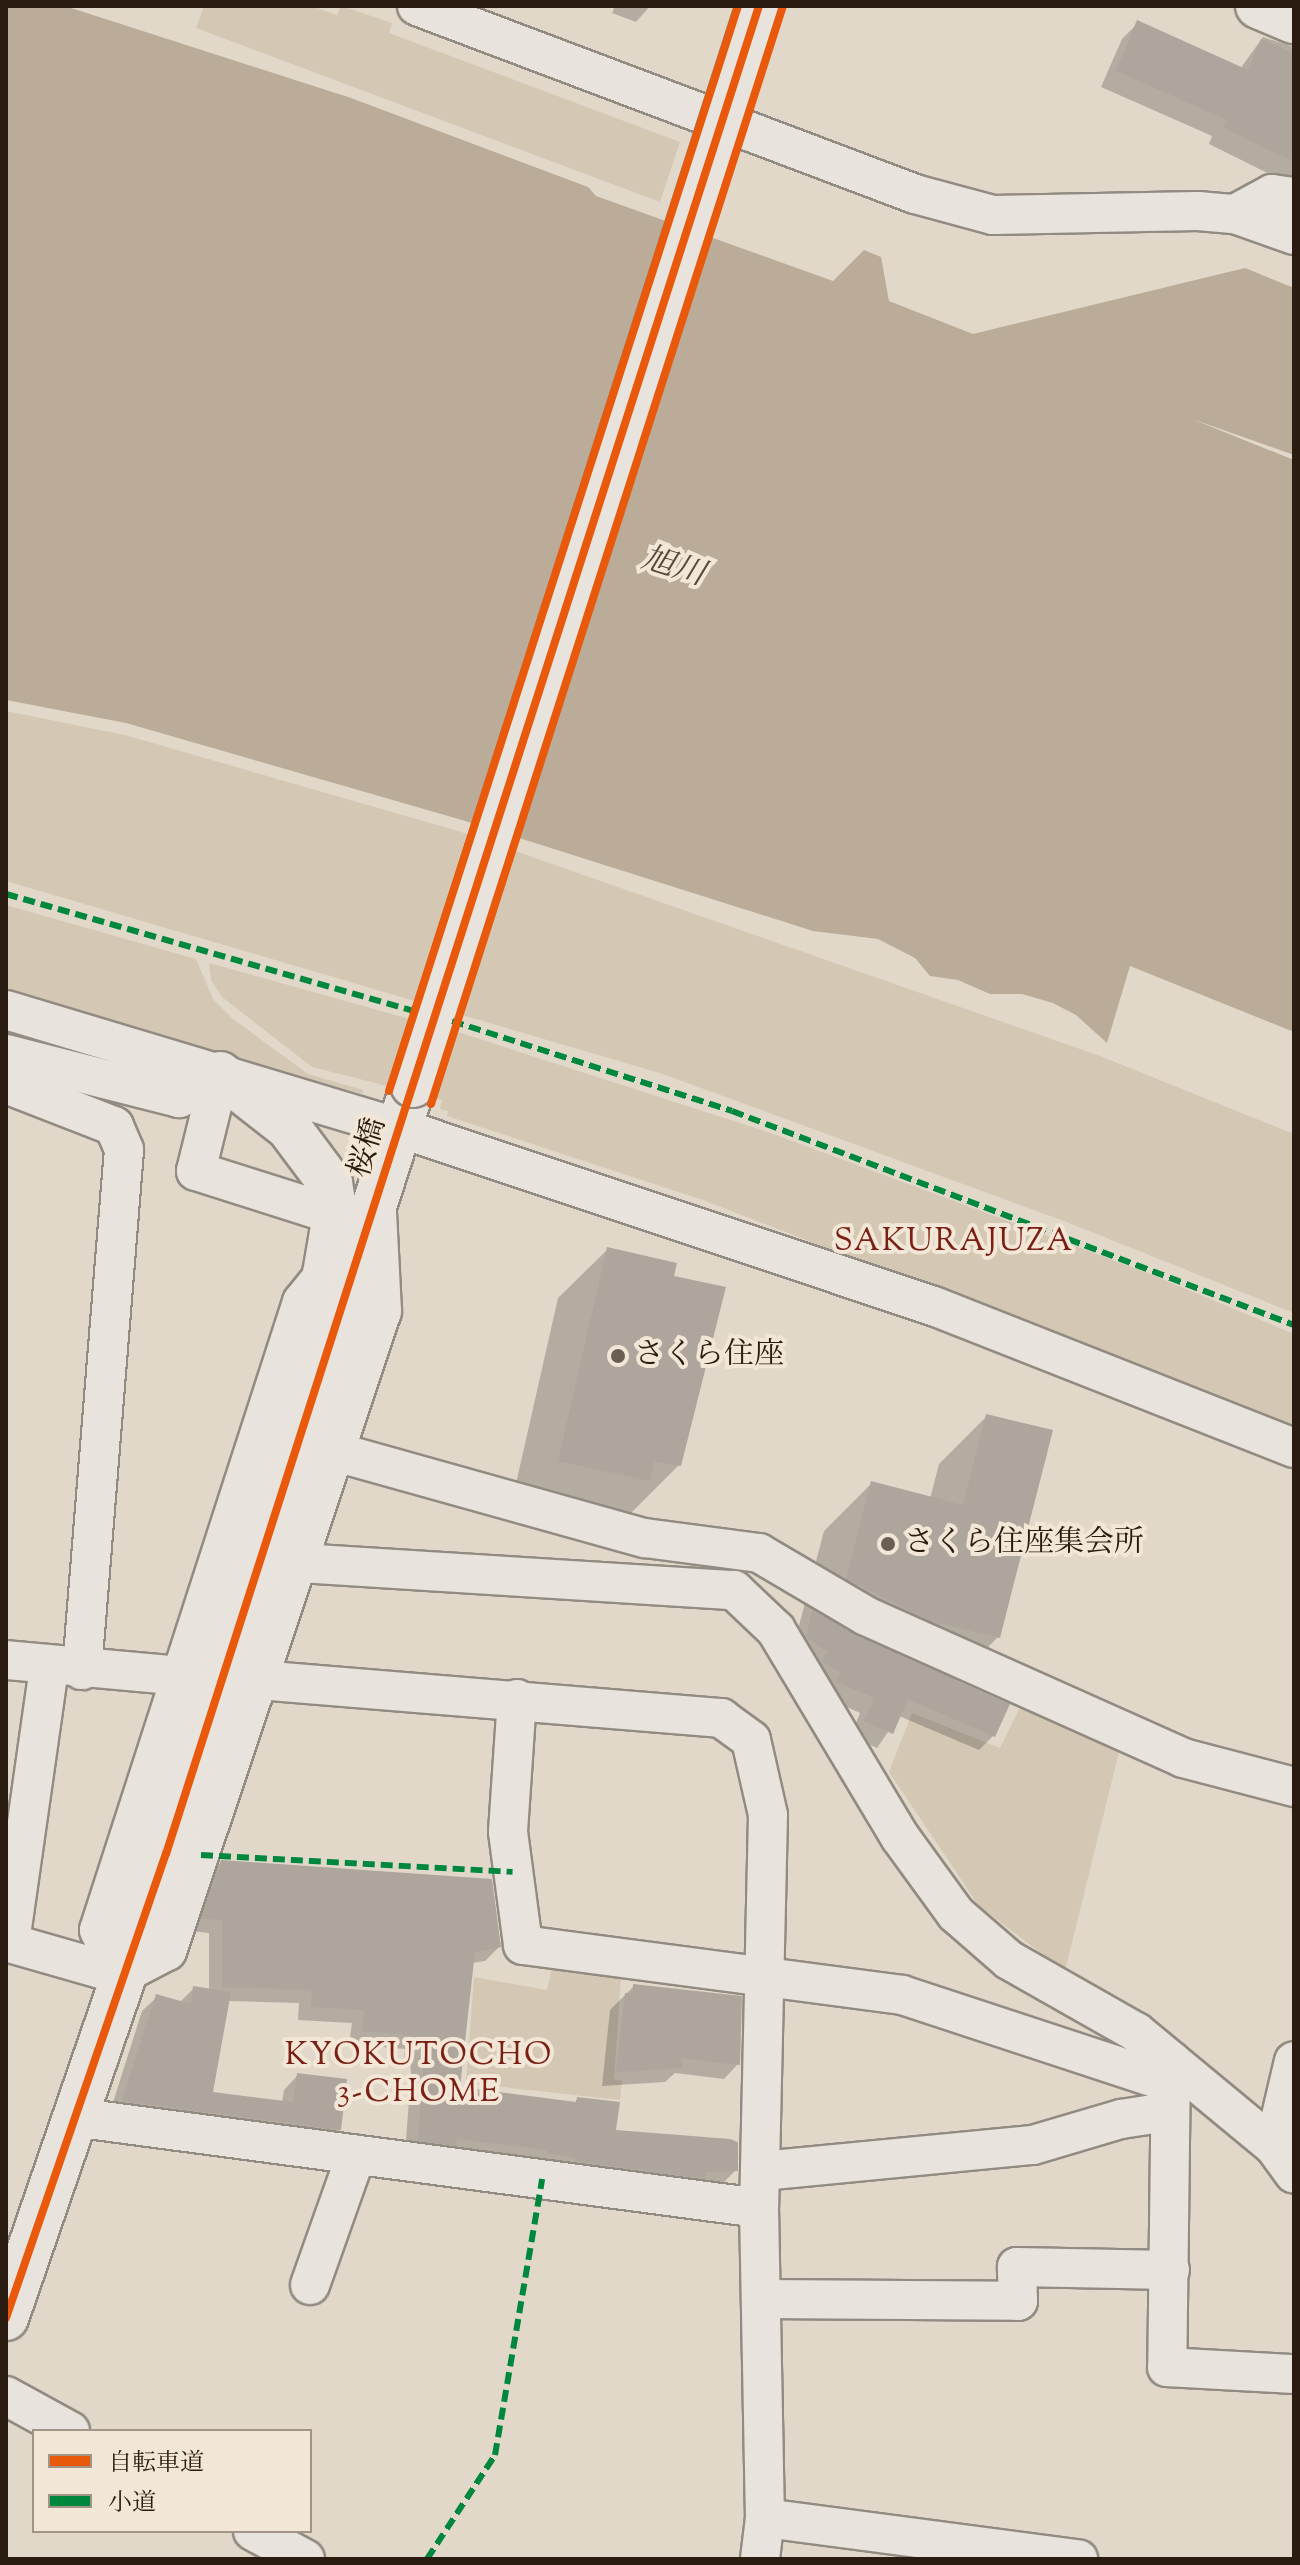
<!DOCTYPE html>
<html>
<head>
<meta charset="utf-8">
<style>
	body { margin:0 }
	#map { position:relative; width:1300px; height:2565px; overflow:hidden; background:#e1d8ca; font-family:"Sorts Mill Goudy","Noto Serif JP",serif }
	div>[style] { position:absolute }
	[style*='--x'] { left:calc(var(--x)*1px); top:calc(var(--y)*1px); width:calc(var(--w)*1px); rotate:calc(var(--a)*1deg) }
	.green>* { inset:0; background:#d4c7b4 }
	.water>* { inset:0; background:#baac99 }
	.shadow>* { inset:0; background:#0003 }
	.building>* { inset:0; background:#aea69c }
	.roads { filter:drop-shadow(2px 0 #928b82) drop-shadow(-2px 0 #928b82) drop-shadow(0 2px #928b82) drop-shadow(0 -2px #928b82) }
	.minor>* { height:38px; margin:-19px; padding:0 19px; transform-origin:19px; border-radius:19px; background:#e8e3dc }
	.tertiary>* { height:44px; margin:-22px; padding:0 22px; transform-origin:22px; border-radius:22px; background:#e8e3dc }
	.secondary>* { height:44px; margin:-22px; padding:0 22px; transform-origin:22px; border-radius:22px; background:#e8e3dc }
	.bridges { filter:drop-shadow(2px 0 #928b82) drop-shadow(-2px 0 #928b82) drop-shadow(0 2px #928b82) drop-shadow(0 -2px #928b82) }
	.tertiary-bridge>* { height:44px; margin:-22px; padding:0 22px; transform-origin:22px; border-radius:22px; background:#e8e3dc }
	.quiet>* { height:6px; margin-top:-3px; transform-origin:0; background:repeating-linear-gradient(90deg,#00873e 0 12px,transparent 0 18px) }
	.cycleway>* { height:8px; margin:-4px; padding:0 4px; transform-origin:4px; border-radius:4px; background:#e8590c }
	.dots>* { width:22px; height:22px; translate:-50% -50%; box-sizing:border-box; border:4px solid #f2e6d6; border-radius:50% }
	span { translate:-50% -50%; white-space:nowrap; text-align:center; line-height:1.15; -webkit-text-stroke:8px #f2e6d6; paint-order:stroke }
	.street-label { font-size:30px; color:#2b1c11 }
	.poi-label { font-size:30px; color:#2b1c11 }
	.left { translate:0 -50%; text-align:left }
	.water-label { font-size:32px; color:#574839; font-style:italic }
	.neighbourhood-label { font-size:32px; color:#7a1f14; letter-spacing:2px }
	.frame { position:absolute; inset:0; border:8px solid #2b1c11; pointer-events:none }
	.legend { position:absolute; left:32px; top:2429px; width:280px; height:104px; box-sizing:border-box; background:#f2e6d6; border:2px solid #a29587; margin:0; padding:10px 14px; list-style:none; font-size:24px; color:#2b1c11 }
	.legend li { display:flex; align-items:center; gap:16px; height:40px }
	.legend b { width:40px; border:2px solid #a29587 }
</style>
</head>
<body>
<div id="map">
	<div class="green">
		<i style="clip-path:polygon(204px 6px,311px 6px,337px 15px,341px 6px,392px 23px,389px 33px,680px 142px,660px 202px,196px 28px)"></i>
		<i style="clip-path:polygon(6px 711px,125px 735px,458px 831px,1100px 1056px,1294px 1134px,1294px 1313px,1064px 1221px,663px 1074px,6px 881px)"></i>
		<i style="clip-path:polygon(6px 905px,196px 959px,213px 999px,233px 1019px,308px 1074px,363px 1090px,363px 1094px,6px 995px)"></i>
		<i style="clip-path:polygon(209px 963px,464px 1034px,768px 1132px,1145px 1272px,1294px 1334px,1294px 1429px,703px 1200px,447px 1116px,448px 1111px,440px 1109px,442px 1100px,312px 1067px,222px 997px,211px 980px)"></i>
		<i style="clip-path:polygon(1024px 1699px,1110px 1738px,1119px 1752px,1065px 1971px,979px 1906px,889px 1772px,912px 1713px,1000px 1748px)"></i>
		<i style="clip-path:polygon(554px 1957px,622px 1965px,614px 2079px,622px 2081px,620px 2100px,466px 2083px,474px 1977px,547px 1990px)"></i>
	</div>
	<div class="water">
		<i style="clip-path:polygon(6px 6px,65px 6px,351px 98px,588px 187px,596px 196px,833px 281px,864px 250px,881px 257px,889px 301px,973px 334px,1245px 268px,1294px 288px,1294px 455px,1192px 419px,1294px 460px,1294px 1032px,1130px 966px,1107px 1043px,1076px 1015px,1053px 1003px,1022px 994px,990px 994px,958px 980px,930px 976px,915px 958px,878px 939px,813px 931px,462px 820px,126px 723px,6px 700px)"></i>
	</div>
	<div class="shadow">
		<i style="clip-path:polygon(615px 6px,650px 6px,636px 22px,612px 13px)"></i>
		<i style="clip-path:polygon(1138px 23px,1240px 69px,1263px 37px,1294px 47px,1294px 186px,1209px 144px,1212px 136px,1101px 87px,1122px 39px)"></i>
		<i style="clip-path:polygon(608px 1249px,679px 1465px,629px 1515px,510px 1510px,558px 1298px)"></i>
		<i style="clip-path:polygon(987px 1416px,998px 1637px,954px 1682px,994px 1735px,979px 1750px,899px 1716px,877px 1748px,851px 1736px,860px 1713px,823px 1696px,792px 1652px,824px 1531px,872px 1483px,930px 1499px,939px 1464px)"></i>
		<i style="clip-path:polygon(222px 1862px,499px 1947px,485px 1961px,472px 1963px,458px 2089px,573px 2104px,578px 2099px,614px 2132px,736px 2170px,722px 2184px,696px 2185px,405px 2154px,411px 2072px,410px 2062px,404px 2060px,405px 2049px,349px 2044px,352px 2023px,298px 2020px,299px 2003px,227px 2001px,211px 2094px,282px 2103px,284px 2090px,298px 2075px,340px 2130px,325px 2144px,109px 2115px,142px 2011px,157px 1997px,179px 2003px,194px 1988px,209px 1990px,209px 1933px,189px 1931px,208px 1876px)"></i>
		<i style="clip-path:polygon(634px 1986px,738px 2064px,724px 2079px,675px 2073px,665px 2082px,602px 2086px,610px 2010px)"></i>
	</div>
	<div class="building">
		<i style="clip-path:polygon(1137px 20px,1248px 70px,1261px 39px,1294px 53px,1294px 162px,1223px 127px,1227px 120px,1116px 71px)"></i>
		<i style="clip-path:polygon(607px 1247px,677px 1263px,674px 1276px,726px 1287px,681px 1466px,654px 1461px,650px 1481px,558px 1461px)"></i>
		<i style="clip-path:polygon(986px 1414px,1053px 1430px,1000px 1638px,930px 1621px,846px 1579px,871px 1481px,963px 1505px)"></i>
		<i style="clip-path:polygon(812px 1610px,857px 1636px,1010px 1704px,995px 1737px,908px 1699px,893px 1734px,864px 1721px,874px 1698px,837px 1682px,840px 1672px,822px 1662px,827px 1651px,806px 1637px)"></i>
		<i style="clip-path:polygon(221px 1860px,492px 1879px,501px 1947px,475px 1952px,460px 2087px,576px 2102px,577px 2097px,620px 2102px,616px 2130px,730px 2139px,738px 2142px,738px 2171px,706px 2172px,705px 2179px,575px 2161px,575px 2157px,547px 2154px,547px 2150px,457px 2139px,456px 2146px,418px 2141px,424px 2057px,423px 2048px,416px 2047px,418px 2036px,362px 2031px,364px 2010px,311px 2007px,312px 1990px,222px 1987px,222px 1920px,201px 1918px)"></i>
		<i style="clip-path:polygon(633px 1984px,742px 1996px,740px 2065px,681px 2058px,682px 2068px,616px 2072px,625px 1993px,633px 1993px)"></i>
		<i style="clip-path:polygon(193px 1986px,231px 1992px,213px 2092px,293px 2102px,297px 2073px,347px 2079px,341px 2130px,122px 2101px,156px 1994px,191px 2004px)"></i>
	</div>
	<div class="roads">
		<div class="minor">
			<i style="--x:417;--y:6;--w:532;--a:20.68"></i>
			<i style="--x:915;--y:194;--w:81;--a:15.1"></i>
			<i style="--x:993;--y:215;--w:205;--a:-1.1"></i>
			<i style="--x:1198;--y:211;--w:37;--a:5"></i>
			<i style="--x:1235;--y:214;--w:63;--a:19.6"></i>
			<i style="--x:1235;--y:214;--w:42;--a:-28.4"></i>
			<i style="--x:1272;--y:194;--w:22;--a:8"></i>
			<i style="--x:6;--y:1010;--w:411;--a:16.7"></i>
			<i style="--x:400;--y:1128;--w:565;--a:18.47"></i>
			<i style="--x:936;--y:1307;--w:385;--a:21.5"></i>
			<i style="--x:6;--y:1054;--w:179;--a:14.3"></i>
			<i style="--x:179;--y:1098;--w:48;--a:-30.3"></i>
			<i style="--x:220;--y:1074;--w:100;--a:103.9"></i>
			<i style="--x:196;--y:1171;--w:146;--a:17.6"></i>
			<i style="--x:6;--y:1084;--w:116;--a:21.3"></i>
			<i style="--x:114;--y:1126;--w:26;--a:67"></i>
			<i style="--x:124;--y:1150;--w:522;--a:94.62"></i>
			<i style="--x:336;--y:1452;--w:321;--a:15.6"></i>
			<i style="--x:645;--y:1538;--w:115;--a:7.5"></i>
			<i style="--x:759;--y:1553;--w:124;--a:30.5"></i>
			<i style="--x:866;--y:1616;--w:347;--a:24.1"></i>
			<i style="--x:1183;--y:1758;--w:115;--a:14.6"></i>
			<i style="--x:299;--y:1563;--w:436;--a:3.6"></i>
			<i style="--x:734;--y:1590;--w:58;--a:43.6"></i>
			<i style="--x:776;--y:1630;--w:241;--a:59.1"></i>
			<i style="--x:900;--y:1837;--w:95;--a:54"></i>
			<i style="--x:956;--y:1914;--w:70;--a:41"></i>
			<i style="--x:1009;--y:1960;--w:146;--a:29.6"></i>
			<i style="--x:1136;--y:2032;--w:179;--a:39.6"></i>
			<i style="--x:1274;--y:2146;--w:34;--a:54"></i>
			<i style="--x:6;--y:1660;--w:178;--a:5.2"></i>
			<i style="--x:259;--y:1680;--w:464;--a:4.7"></i>
			<i style="--x:721;--y:1718;--w:37;--a:36"></i>
			<i style="--x:751;--y:1740;--w:77;--a:77.2"></i>
			<i style="--x:768;--y:1815;--w:393;--a:91.3"></i>
			<i style="--x:759;--y:2208;--w:310;--a:88.9"></i>
			<i style="--x:765;--y:2518;--w:41;--a:97"></i>
			<i style="--x:517;--y:1699;--w:133;--a:93.9"></i>
			<i style="--x:508;--y:1832;--w:114;--a:82.4"></i>
			<i style="--x:523;--y:1945;--w:382;--a:7.5"></i>
			<i style="--x:902;--y:1995;--w:282;--a:18.2"></i>
			<i style="--x:6;--y:1942;--w:120;--a:16"></i>
			<i style="--x:121;--y:1975;--w:52;--a:-27.6"></i>
			<i style="--x:167;--y:1951;--w:675;--a:-71.43"></i>
			<i style="--x:382;--y:1311;--w:99;--a:-92.9"></i>
			<i style="--x:10;--y:1942;--w:277;--a:-81.9"></i>
			<i style="--x:121;--y:1975;--w:50;--a:-116.1"></i>
			<i style="--x:99;--y:1930;--w:660;--a:-72.09"></i>
			<i style="--x:302;--y:1302;--w:36;--a:-51"></i>
			<i style="--x:1171;--y:2061;--w:306;--a:90.7"></i>
			<i style="--x:1167;--y:2367;--w:127;--a:3.2"></i>
			<i style="--x:73;--y:2117;--w:692;--a:7.56"></i>
			<i style="--x:1274;--y:2146;--w:87;--a:-76.8"></i>
			<i style="--x:762;--y:2171;--w:272;--a:-5.5"></i>
			<i style="--x:1033;--y:2145;--w:92;--a:-16.5"></i>
			<i style="--x:1121;--y:2119;--w:47;--a:-8.7"></i>
			<i style="--x:310;--y:2285;--w:138;--a:-70.5"></i>
			<i style="--x:761;--y:2299;--w:257;--a:0.4"></i>
			<i style="--x:1018;--y:2301;--w:34;--a:-92"></i>
			<i style="--x:1017;--y:2267;--w:153;--a:1.1"></i>
			<i style="--x:6;--y:2396;--w:73;--a:28.7"></i>
			<i style="--x:765;--y:2518;--w:316;--a:7.5"></i>
			<i style="--x:253;--y:2531;--w:59;--a:28.3"></i>
		</div>
		<div class="tertiary">
			<i style="--x:220;--y:1074;--w:88;--a:38"></i>
			<i style="--x:289;--y:1128;--w:69;--a:53.3"></i>
			<i style="--x:330;--y:1183;--w:32;--a:81"></i>
			<i style="--x:335;--y:1215;--w:60;--a:99.6"></i>
			<i style="--x:325;--y:1274;--w:34;--a:50"></i>
			<i style="--x:6;--y:2318;--w:491;--a:-71"></i>
			<i style="--x:166;--y:1854;--w:808;--a:-72.19"></i>
		</div>
		<div class="secondary">
			<i style="--x:1258;--y:6;--w:39;--a:23"></i>
		</div>
	</div>
	<div class="bridges">
		<div class="tertiary-bridge">
			<i style="--x:413;--y:1085;--w:1133;--a:-72.22"></i>
		</div>
	</div>
	<div class="quiet">
		<i style="--x:6;--y:894;--w:432;--a:16"></i>
		<i style="--x:452;--y:1021;--w:294;--a:17.8"></i>
		<i style="--x:732;--y:1111;--w:601;--a:20.85"></i>
		<i style="--x:201;--y:1855;--w:312;--a:3.1"></i>
		<i style="--x:427;--y:2559;--w:124;--a:-56.8"></i>
		<i style="--x:495;--y:2455;--w:280;--a:-80.3"></i>
	</div>
	<div class="cycleway">
		<i style="--x:389;--y:1091;--w:1140;--a:-72.17"></i>
		<i style="--x:431;--y:1104;--w:1153;--a:-72.23"></i>
		<i style="--x:6;--y:2318;--w:491;--a:-71"></i>
		<i style="--x:166;--y:1854;--w:1941;--a:-72.21"></i>
	</div>
	<div class="dots">
		<i style="left:618px;top:1356px;background:#6b5e52"></i>
		<i style="left:888px;top:1544px;background:#6b5e52"></i>
	</div>
	<div class="street-label">
		<span style="left:369px;top:1148px;rotate:-73deg">桜橋</span>
	</div>
	<div class="poi-label">
		<span class="left" style="left:634px;top:1356px">さくら住座</span>
		<span class="left" style="left:904px;top:1544px">さくら住座集会所</span>
	</div>
	<div class="water-label">
		<span style="left:673px;top:568px;rotate:17deg">旭川</span>
	</div>
	<div class="neighbourhood-label">
		<span style="left:954px;top:1242px">SAKURAJUZA</span>
		<span style="left:419px;top:2075px">KYOKUTOCHO<br>3-CHOME</span>
	</div>
	<div class="frame"></div>
	<ul class="legend">
	<li><b style="height:10px;background:#e8590c"></b>自転車道</li>
	<li><b style="height:10px;background:#00873e"></b>小道</li>
	</ul>
</div>
</body>
</html>
